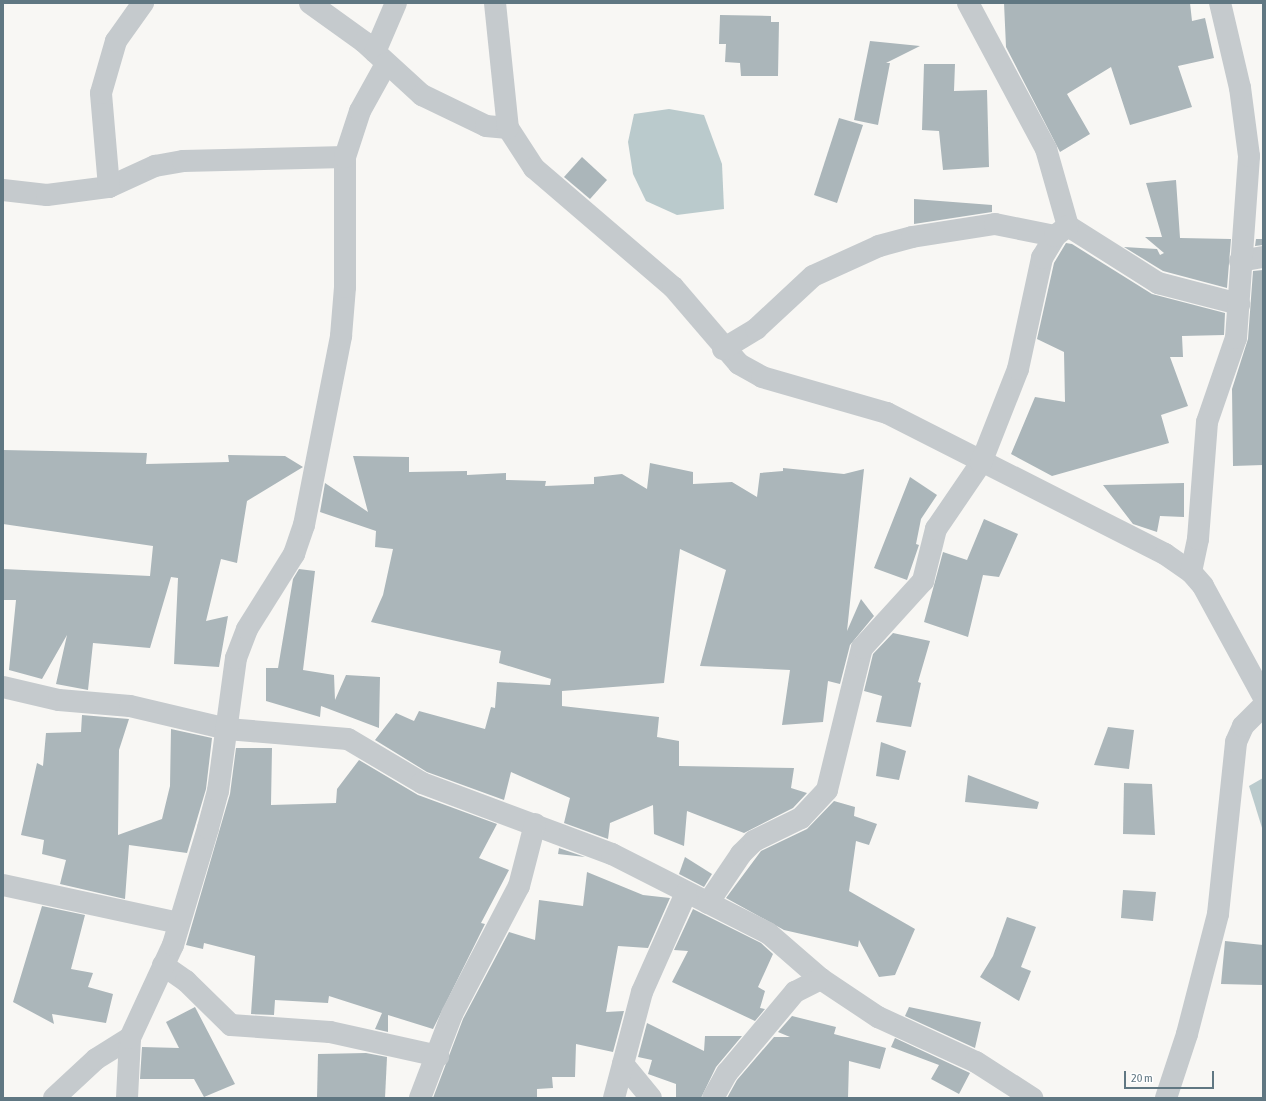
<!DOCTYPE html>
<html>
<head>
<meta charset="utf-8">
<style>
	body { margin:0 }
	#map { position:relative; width:1266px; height:1101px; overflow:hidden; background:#f8f7f4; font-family:"Asap Condensed",sans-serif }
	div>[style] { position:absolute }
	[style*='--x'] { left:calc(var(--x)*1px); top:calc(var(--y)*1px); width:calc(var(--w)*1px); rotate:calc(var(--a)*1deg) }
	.water>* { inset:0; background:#bacacc }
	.building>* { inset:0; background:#abb6ba }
	.minor>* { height:22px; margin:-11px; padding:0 11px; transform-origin:11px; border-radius:11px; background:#c5cacd }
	span { translate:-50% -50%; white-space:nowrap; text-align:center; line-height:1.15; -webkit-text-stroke:4px #fff; paint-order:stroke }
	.frame { position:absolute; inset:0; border:4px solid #607782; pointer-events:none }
	.scale { position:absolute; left:1124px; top:1071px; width:90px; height:18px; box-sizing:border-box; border:2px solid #607782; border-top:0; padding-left:5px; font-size:12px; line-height:14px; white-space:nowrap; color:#607782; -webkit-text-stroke:3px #fff; paint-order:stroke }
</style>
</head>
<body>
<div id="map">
	<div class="water">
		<i style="clip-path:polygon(669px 109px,704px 115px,722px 164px,724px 209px,677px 215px,646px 201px,633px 174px,628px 142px,634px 114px)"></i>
		<i style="clip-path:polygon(1263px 778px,1263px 831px,1249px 786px)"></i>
	</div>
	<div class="building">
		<i style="clip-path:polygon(1004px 3px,1190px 3px,1192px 21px,1205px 18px,1214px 58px,1178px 66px,1192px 107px,1130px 125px,1111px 67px,1067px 94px,1090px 134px,1060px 152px,1006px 47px)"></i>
		<i style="clip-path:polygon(720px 15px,771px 16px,771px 22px,779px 22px,778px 76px,741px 76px,740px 63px,725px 62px,726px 44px,719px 44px)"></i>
		<i style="clip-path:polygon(870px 41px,920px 46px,886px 63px,890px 63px,878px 125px,854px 120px)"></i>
		<i style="clip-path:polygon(924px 64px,955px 64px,954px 91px,987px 90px,989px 167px,943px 170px,939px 131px,922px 130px)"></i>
		<i style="clip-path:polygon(839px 118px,863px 125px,837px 203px,814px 195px)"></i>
		<i style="clip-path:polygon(582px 157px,607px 180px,590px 199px,564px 177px)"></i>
		<i style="clip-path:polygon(1176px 180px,1180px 238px,1231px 239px,1227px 288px,1163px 271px,1124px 247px,1157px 249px,1160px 255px,1164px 253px,1145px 237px,1162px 237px,1146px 183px)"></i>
		<i style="clip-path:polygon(914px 199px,992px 205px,992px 212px,914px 224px)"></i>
		<i style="clip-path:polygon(1256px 239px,1263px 239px,1263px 245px,1255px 246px)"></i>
		<i style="clip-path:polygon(1066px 243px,1072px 244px,1152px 294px,1225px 313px,1224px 335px,1182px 336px,1183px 357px,1170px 357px,1188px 406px,1161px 415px,1169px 443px,1052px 476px,1011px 454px,1035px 397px,1065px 402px,1064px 352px,1037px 339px,1054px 263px)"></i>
		<i style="clip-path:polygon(1263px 270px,1263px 465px,1233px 466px,1232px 389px,1248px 339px,1253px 271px)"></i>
		<i style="clip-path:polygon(3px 450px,147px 453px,146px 464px,229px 462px,228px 455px,285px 456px,303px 467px,247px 501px,237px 563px,221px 559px,206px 621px,228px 616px,219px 667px,174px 664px,178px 578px,171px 577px,150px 648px,93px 643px,88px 690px,56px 684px,67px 635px,42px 679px,9px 670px,16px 600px,3px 600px,3px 569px,150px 576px,153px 546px,3px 524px)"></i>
		<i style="clip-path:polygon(353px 456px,409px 457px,409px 472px,467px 471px,467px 475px,506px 473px,506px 480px,546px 481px,545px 486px,594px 484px,594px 477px,622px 474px,647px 489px,650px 463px,693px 472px,693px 484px,732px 482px,757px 497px,760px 473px,783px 471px,783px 468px,844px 474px,864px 469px,847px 631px,861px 599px,874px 616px,850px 645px,840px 684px,828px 681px,823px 722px,782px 725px,790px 670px,700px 666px,726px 570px,680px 549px,664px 683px,562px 691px,562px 706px,659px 717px,657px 737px,679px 741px,679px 766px,794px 768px,791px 788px,807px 793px,793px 808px,744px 833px,687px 811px,684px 846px,654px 834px,653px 805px,610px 823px,608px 839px,564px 823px,570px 798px,511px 772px,504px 800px,427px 772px,375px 740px,396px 713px,414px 721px,419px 711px,485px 729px,491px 707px,495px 708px,497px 682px,550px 685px,551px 679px,499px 663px,501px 651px,371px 622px,383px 595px,393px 549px,375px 547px,376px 531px,320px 512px,325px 483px,368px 512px)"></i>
		<i style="clip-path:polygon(910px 477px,937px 495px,921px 519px,916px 544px,919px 545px,907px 580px,874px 568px)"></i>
		<i style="clip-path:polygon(1184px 483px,1184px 517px,1160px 516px,1157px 532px,1133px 524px,1103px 485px)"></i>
		<i style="clip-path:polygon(984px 519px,1018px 534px,999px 577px,983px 575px,968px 637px,924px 622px,943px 552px,967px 560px)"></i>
		<i style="clip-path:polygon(299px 569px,315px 571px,303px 670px,334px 675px,335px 700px,346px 675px,380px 677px,379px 728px,321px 706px,320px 717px,266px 701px,266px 668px,278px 668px,293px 579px)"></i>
		<i style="clip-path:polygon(893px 633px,930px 641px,918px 682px,921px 683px,911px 727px,876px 722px,882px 696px,864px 691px,873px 654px)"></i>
		<i style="clip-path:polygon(82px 715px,129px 719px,119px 750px,118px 835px,162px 819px,170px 786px,171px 729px,212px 738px,206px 789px,187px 853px,129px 845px,125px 899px,60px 884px,66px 860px,42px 854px,44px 840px,21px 835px,37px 763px,43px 766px,46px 733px,81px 732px)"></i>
		<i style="clip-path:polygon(1108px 727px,1134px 730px,1129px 769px,1094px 765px)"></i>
		<i style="clip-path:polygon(881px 742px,906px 751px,899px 780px,876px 776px)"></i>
		<i style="clip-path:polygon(236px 748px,272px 748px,271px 805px,336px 803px,337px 789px,359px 760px,418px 795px,497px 824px,479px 858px,509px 870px,481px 923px,485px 924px,433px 1029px,388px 1015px,388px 1032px,375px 1029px,382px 1013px,329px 996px,328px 1003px,275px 1000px,274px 1015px,251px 1014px,255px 956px,204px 943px,203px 949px,186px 945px,230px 794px)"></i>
		<i style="clip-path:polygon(968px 775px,1039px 802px,1037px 809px,965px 802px)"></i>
		<i style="clip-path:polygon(1124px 783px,1152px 784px,1155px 835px,1123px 834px)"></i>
		<i style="clip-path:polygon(834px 801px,855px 807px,854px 816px,877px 824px,869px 845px,856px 841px,849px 891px,915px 929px,895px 975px,879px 977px,859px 940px,858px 947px,784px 930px,726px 898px,761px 851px,807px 829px)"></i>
		<i style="clip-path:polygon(559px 848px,585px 857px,558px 854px)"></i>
		<i style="clip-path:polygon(685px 857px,712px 874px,704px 887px,679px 874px)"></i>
		<i style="clip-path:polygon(587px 872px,643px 895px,670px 898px,648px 948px,618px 946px,606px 1012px,624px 1011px,613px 1052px,576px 1044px,575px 1077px,552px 1077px,553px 1088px,537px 1089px,537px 1098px,433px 1098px,463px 1019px,509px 932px,535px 940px,539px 900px,583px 906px)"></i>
		<i style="clip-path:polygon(1123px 890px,1156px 892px,1153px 921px,1121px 918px)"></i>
		<i style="clip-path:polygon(42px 906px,85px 915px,71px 969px,93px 973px,88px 987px,113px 994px,106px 1023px,52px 1014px,54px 1024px,13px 1002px)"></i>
		<i style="clip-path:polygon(693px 909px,761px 943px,773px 954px,758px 987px,765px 991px,760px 1008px,765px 1009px,755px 1021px,672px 982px,688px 951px,674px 950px)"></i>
		<i style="clip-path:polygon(1007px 917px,1036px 927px,1021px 967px,1031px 971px,1019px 1001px,980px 977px,993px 956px)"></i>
		<i style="clip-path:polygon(1225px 941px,1263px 945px,1263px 985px,1221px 984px)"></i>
		<i style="clip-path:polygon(195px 1007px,235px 1084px,204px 1097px,194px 1079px,140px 1079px,142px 1047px,179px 1048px,166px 1022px)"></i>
		<i style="clip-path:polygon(909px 1007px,981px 1022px,975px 1048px,905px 1016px)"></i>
		<i style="clip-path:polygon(792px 1016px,836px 1027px,834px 1034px,886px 1048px,880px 1069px,849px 1061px,848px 1098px,727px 1098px,737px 1080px,774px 1037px,790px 1037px,778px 1032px)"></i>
		<i style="clip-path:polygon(647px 1023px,704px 1051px,705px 1036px,742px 1036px,716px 1067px,701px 1098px,676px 1098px,676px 1084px,648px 1074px,652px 1060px,638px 1057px)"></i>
		<i style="clip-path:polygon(895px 1038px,970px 1073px,959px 1094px,931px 1079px,939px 1065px,891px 1047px)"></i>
		<i style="clip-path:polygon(366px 1053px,387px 1057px,385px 1098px,317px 1098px,318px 1054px)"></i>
	</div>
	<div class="minor">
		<i style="--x:310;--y:3;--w:67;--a:35.8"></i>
		<i style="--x:364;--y:42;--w:79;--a:42.4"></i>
		<i style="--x:422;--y:95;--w:71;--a:25.8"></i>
		<i style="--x:486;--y:126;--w:22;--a:5"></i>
		<i style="--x:508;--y:128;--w:48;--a:57"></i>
		<i style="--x:534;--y:168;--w:183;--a:40.6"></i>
		<i style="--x:673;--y:287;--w:101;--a:49.4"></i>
		<i style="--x:739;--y:364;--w:26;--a:29"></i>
		<i style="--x:762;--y:377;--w:130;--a:16.1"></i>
		<i style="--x:887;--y:413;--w:312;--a:26.9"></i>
		<i style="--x:1165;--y:554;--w:32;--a:35"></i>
		<i style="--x:1191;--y:572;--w:18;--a:49"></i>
		<i style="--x:1203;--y:586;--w:125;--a:61.4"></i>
		<i style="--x:495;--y:3;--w:126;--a:84.1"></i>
		<i style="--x:968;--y:3;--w:166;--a:61.9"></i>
		<i style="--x:1046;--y:149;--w:80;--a:74.1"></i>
		<i style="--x:1068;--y:226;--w:107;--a:32.3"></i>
		<i style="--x:1158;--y:283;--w:84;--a:14.5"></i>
		<i style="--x:375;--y:52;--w:53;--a:-66.8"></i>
		<i style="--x:109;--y:187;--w:51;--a:-24.5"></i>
		<i style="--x:155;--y:166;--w:28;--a:-10"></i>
		<i style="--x:183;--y:161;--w:162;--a:-1.4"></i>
		<i style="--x:3;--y:190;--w:44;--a:6.5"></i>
		<i style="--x:47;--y:195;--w:63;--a:-7.4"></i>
		<i style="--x:109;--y:187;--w:94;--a:-94.9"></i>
		<i style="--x:101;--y:93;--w:54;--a:-73.9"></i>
		<i style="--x:116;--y:41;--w:47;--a:-54.6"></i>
		<i style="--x:1240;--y:261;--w:23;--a:-10"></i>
		<i style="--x:723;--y:349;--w:39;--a:-31"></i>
		<i style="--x:756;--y:329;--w:78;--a:-42.9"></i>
		<i style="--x:813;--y:276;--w:72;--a:-24.4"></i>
		<i style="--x:879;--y:246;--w:34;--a:-15"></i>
		<i style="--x:912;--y:237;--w:84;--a:-8.9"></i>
		<i style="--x:995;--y:224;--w:61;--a:11.3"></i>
		<i style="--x:1191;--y:572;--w:34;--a:-78"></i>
		<i style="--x:1198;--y:539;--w:117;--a:-85.6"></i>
		<i style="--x:1207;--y:422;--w:89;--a:-71"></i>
		<i style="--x:1236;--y:338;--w:182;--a:-85.9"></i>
		<i style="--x:1249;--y:156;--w:69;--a:-97.5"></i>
		<i style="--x:1240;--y:88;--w:87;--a:-103.2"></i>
		<i style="--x:3;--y:687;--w:57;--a:13.1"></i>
		<i style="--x:59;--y:700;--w:71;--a:4.8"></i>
		<i style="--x:130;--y:706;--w:100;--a:13.3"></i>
		<i style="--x:227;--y:729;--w:121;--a:4.7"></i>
		<i style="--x:348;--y:739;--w:86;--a:30.7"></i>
		<i style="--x:422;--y:783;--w:203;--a:20.5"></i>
		<i style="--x:612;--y:854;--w:175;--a:26.9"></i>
		<i style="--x:768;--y:933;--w:70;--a:41"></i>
		<i style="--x:821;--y:979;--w:69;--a:33.7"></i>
		<i style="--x:878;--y:1017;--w:108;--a:24.7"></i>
		<i style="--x:976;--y:1062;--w:67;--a:32.7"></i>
		<i style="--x:3;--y:885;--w:180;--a:12.2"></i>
		<i style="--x:708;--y:903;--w:59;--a:-56"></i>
		<i style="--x:741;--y:854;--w:18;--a:-45"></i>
		<i style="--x:754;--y:841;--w:52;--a:-26.1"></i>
		<i style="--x:801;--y:818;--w:38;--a:-47"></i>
		<i style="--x:827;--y:790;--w:146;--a:-76.2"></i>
		<i style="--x:862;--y:648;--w:91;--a:-47.7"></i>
		<i style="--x:923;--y:581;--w:54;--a:-76"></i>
		<i style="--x:936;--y:529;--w:80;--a:-55.7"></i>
		<i style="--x:981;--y:463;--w:101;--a:-68.5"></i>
		<i style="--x:1018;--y:369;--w:114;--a:-77.8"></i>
		<i style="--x:1042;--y:258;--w:26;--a:-59"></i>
		<i style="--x:1055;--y:236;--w:16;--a:-38"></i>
		<i style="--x:163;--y:965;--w:28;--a:35"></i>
		<i style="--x:186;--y:981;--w:63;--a:44.4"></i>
		<i style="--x:231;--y:1025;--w:99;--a:4"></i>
		<i style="--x:330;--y:1032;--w:111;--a:12.5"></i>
		<i style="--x:623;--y:1064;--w:44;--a:50.5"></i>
		<i style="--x:54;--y:1098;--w:57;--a:-42.9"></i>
		<i style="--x:96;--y:1059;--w:40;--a:-32"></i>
		<i style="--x:127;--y:1098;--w:60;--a:-87.1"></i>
		<i style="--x:130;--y:1038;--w:102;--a:-65.2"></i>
		<i style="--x:173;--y:945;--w:122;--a:-73.3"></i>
		<i style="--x:208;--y:828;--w:38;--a:-75"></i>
		<i style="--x:218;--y:791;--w:134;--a:-82.3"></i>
		<i style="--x:236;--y:658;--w:31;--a:-69"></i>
		<i style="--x:247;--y:629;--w:89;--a:-57.9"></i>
		<i style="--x:294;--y:554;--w:31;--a:-71"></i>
		<i style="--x:304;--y:525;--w:193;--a:-78.9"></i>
		<i style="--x:341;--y:336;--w:49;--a:-85.3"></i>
		<i style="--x:345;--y:287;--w:130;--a:-90"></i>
		<i style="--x:345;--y:157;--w:48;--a:-71.9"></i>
		<i style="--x:360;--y:111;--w:54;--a:-61"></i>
		<i style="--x:420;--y:1098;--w:90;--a:-69.1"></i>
		<i style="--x:452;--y:1014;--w:144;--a:-62.4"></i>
		<i style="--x:519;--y:886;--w:64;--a:-75.5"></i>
		<i style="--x:614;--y:1098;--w:110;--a:-75.2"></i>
		<i style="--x:642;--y:992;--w:108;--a:-66"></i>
		<i style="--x:713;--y:1098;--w:29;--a:-61"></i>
		<i style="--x:727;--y:1073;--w:106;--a:-50"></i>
		<i style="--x:795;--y:992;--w:29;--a:-27"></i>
		<i style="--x:1166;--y:1098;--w:67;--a:-71.8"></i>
		<i style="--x:1187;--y:1034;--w:124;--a:-75.5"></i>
		<i style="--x:1218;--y:914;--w:173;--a:-84"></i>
		<i style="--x:1236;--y:742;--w:17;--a:-66"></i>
		<i style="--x:1243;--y:726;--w:28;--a:-45"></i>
	</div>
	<div class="frame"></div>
	<div class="scale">20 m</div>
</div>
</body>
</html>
